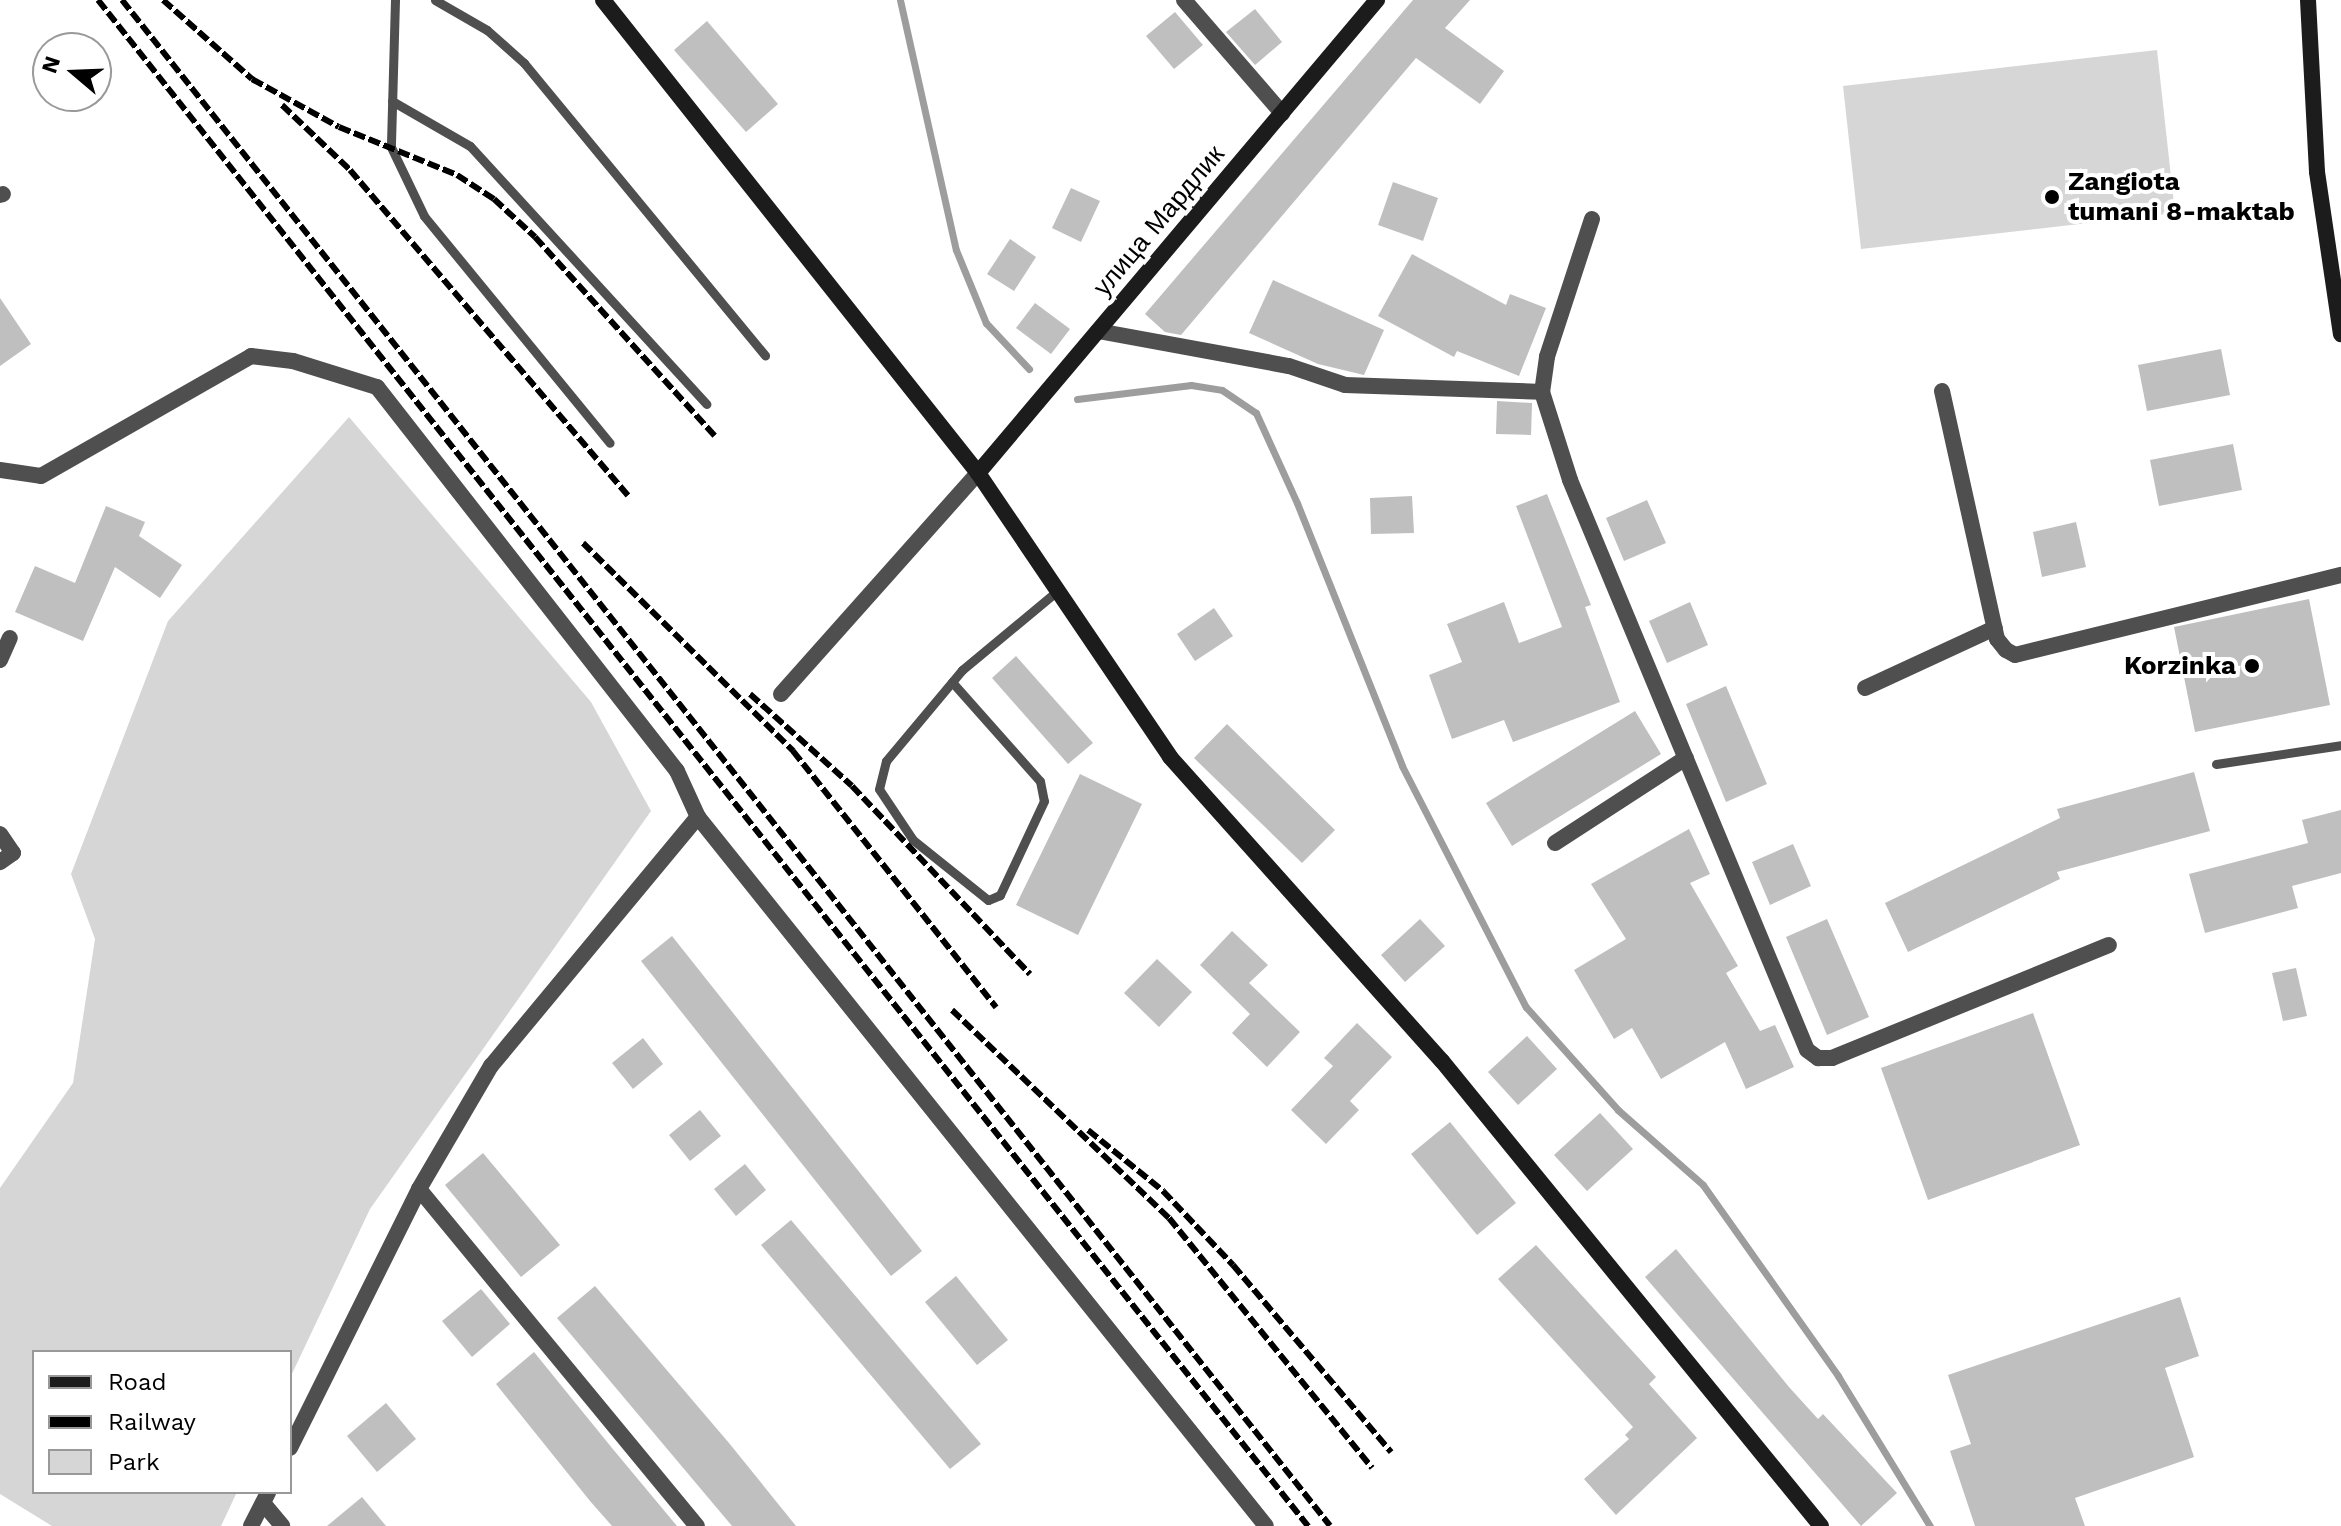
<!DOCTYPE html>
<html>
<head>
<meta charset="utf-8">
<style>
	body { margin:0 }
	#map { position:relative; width:2341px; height:1526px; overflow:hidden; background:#fff; font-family:"Work Sans",sans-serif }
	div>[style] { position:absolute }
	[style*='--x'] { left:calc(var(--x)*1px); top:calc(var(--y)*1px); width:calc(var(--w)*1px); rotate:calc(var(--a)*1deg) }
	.green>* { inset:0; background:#d6d6d6 }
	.stream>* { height:7px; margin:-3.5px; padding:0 3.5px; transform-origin:3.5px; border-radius:3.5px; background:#9d9d9d }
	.building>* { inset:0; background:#bfbfbf }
	.lane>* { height:9px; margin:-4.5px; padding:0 4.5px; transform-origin:4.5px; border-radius:4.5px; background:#4f4f4f }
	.street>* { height:16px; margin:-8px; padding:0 8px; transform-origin:8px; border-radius:8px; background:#4f4f4f }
	.secondary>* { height:16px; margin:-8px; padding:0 8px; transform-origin:8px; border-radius:8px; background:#1c1c1c }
	.rail>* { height:6px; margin-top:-3px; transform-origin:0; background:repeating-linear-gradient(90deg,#000 0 12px,transparent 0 16px) }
	.dots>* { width:22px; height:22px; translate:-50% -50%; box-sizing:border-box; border:4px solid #fff; border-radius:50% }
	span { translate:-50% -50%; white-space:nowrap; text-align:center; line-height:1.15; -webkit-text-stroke:8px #fff; paint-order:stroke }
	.poi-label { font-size:26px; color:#000; font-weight:700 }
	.left { translate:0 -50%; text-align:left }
	.right { translate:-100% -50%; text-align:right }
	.street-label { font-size:26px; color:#000 }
	.legend { position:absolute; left:32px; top:1350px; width:260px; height:144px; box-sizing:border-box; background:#fff; border:2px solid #999; margin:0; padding:10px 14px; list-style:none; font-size:24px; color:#000 }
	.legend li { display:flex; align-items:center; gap:16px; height:40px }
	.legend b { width:40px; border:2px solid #999 }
	.north { position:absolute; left:32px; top:32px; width:80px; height:80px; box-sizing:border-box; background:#fff; border:2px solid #999; border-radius:50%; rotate:289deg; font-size:22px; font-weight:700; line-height:32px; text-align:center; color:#000 }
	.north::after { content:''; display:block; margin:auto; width:28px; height:36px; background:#000; clip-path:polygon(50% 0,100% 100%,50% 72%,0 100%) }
</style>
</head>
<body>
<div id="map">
	<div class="green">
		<i style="clip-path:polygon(2157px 50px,2175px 213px,1861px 249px,1843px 86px)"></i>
		<i style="clip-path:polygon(349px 417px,591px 702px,651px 811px,370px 1209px,290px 1378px,290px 1352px,34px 1352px,34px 1492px,237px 1492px,221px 1526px,52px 1526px,0 1494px,0 1188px,73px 1083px,95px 939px,71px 874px,168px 621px)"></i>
	</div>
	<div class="stream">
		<i style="--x:900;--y:0;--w:256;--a:77.4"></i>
		<i style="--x:956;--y:250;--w:79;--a:67.7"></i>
		<i style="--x:986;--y:323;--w:63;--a:46.9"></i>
		<i style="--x:1077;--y:399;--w:115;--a:-7"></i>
		<i style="--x:1191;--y:385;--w:31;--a:9"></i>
		<i style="--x:1222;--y:390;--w:41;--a:34.1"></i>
		<i style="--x:1256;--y:413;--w:99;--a:65.5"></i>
		<i style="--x:1297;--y:503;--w:283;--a:68.2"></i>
		<i style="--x:1402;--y:766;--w:271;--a:62.8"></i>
		<i style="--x:1526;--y:1007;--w:138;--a:48.2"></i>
		<i style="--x:1618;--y:1110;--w:113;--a:41.4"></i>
		<i style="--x:1703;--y:1185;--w:234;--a:54.7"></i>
		<i style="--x:1838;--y:1376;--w:176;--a:58.5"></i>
	</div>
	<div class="building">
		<i style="clip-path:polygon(1413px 0,1470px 0,1445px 28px,1504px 71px,1480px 104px,1416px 58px,1181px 335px,1165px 332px,1145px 314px)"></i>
		<i style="clip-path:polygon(1255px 9px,1282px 42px,1255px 65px,1226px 32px)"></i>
		<i style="clip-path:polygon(1175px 12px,1203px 45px,1174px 69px,1146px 36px)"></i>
		<i style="clip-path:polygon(707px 21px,778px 104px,746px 132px,674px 50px)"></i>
		<i style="clip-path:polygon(1393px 182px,1438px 198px,1423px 241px,1378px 225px)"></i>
		<i style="clip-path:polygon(1071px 188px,1100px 201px,1081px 242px,1052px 228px)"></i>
		<i style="clip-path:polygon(1010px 239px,1036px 257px,1014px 291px,987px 274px)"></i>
		<i style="clip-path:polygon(1412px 254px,1506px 305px,1510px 294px,1546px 308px,1519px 376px,1457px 351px,1454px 357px,1378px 316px)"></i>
		<i style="clip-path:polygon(1273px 280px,1384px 330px,1364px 375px,1318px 364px,1249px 333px)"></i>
		<i style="clip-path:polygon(0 298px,31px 344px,0 366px)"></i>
		<i style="clip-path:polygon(1035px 303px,1070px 329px,1051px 354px,1016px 328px)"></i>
		<i style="clip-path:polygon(2221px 349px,2230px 395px,2147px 411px,2138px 365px)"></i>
		<i style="clip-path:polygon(1497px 401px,1532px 403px,1531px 435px,1496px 434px)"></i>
		<i style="clip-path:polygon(2233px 444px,2242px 490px,2159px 506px,2150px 460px)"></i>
		<i style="clip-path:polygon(1547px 494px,1591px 605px,1585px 607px,1620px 702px,1513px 742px,1504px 720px,1452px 739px,1429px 675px,1462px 662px,1447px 624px,1504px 602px,1519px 643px,1562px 627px,1516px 506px)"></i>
		<i style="clip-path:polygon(1412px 496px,1414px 533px,1371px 534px,1370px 498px)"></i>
		<i style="clip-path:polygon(1647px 500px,1666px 543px,1624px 561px,1606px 518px)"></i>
		<i style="clip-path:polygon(106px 506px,145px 522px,139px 536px,182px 565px,160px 598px,115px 567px,83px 641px,15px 612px,35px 566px,75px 583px)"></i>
		<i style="clip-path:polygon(2076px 522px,2086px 567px,2042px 577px,2033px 532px)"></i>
		<i style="clip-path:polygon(2309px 599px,2330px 705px,2195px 732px,2174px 627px)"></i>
		<i style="clip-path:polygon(1690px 602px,1708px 645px,1667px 663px,1649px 621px)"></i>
		<i style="clip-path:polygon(1214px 608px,1233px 636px,1195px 661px,1177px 634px)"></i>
		<i style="clip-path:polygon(1016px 656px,1093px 743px,1068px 764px,992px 678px)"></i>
		<i style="clip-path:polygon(1726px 686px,1767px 784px,1726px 802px,1686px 704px)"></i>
		<i style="clip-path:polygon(1635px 711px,1661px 754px,1512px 846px,1486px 803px)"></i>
		<i style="clip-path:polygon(1227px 724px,1335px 830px,1302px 863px,1194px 758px)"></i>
		<i style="clip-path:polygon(2194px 772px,2210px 831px,2057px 872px,2060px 879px,1908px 952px,1885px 903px,2060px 818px,2057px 809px)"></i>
		<i style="clip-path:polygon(1080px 774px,1142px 804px,1078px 935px,1016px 905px)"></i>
		<i style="clip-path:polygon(2341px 810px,2341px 873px,2292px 886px,2298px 908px,2205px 933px,2189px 874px,2308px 843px,2302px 820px)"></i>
		<i style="clip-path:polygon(1689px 829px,1710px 874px,1690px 883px,1738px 966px,1726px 973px,1760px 1031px,1775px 1025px,1794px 1067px,1746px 1089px,1725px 1042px,1661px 1079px,1632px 1028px,1614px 1039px,1574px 970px,1626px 939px,1591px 884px)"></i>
		<i style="clip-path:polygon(1793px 844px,1811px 886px,1770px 905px,1752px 862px)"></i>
		<i style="clip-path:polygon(1420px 919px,1445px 946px,1405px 982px,1381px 955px)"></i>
		<i style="clip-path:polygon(1827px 919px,1869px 1017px,1827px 1035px,1786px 937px)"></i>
		<i style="clip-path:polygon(1232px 931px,1268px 965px,1249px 983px,1300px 1032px,1267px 1067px,1232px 1033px,1250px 1014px,1200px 965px)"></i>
		<i style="clip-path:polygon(672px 936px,922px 1251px,891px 1276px,641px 961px)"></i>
		<i style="clip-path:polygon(1157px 959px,1192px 992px,1159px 1027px,1124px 993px)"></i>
		<i style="clip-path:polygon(2296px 968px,2307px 1016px,2283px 1021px,2272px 973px)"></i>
		<i style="clip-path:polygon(2033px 1013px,2080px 1145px,1928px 1200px,1881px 1068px)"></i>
		<i style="clip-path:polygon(1357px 1023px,1392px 1057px,1350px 1101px,1359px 1110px,1326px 1144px,1291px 1110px,1333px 1066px,1324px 1058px)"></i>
		<i style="clip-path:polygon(1527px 1036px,1557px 1069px,1518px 1105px,1488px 1072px)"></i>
		<i style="clip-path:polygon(643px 1038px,663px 1064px,633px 1089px,612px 1063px)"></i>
		<i style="clip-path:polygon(700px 1110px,721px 1136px,690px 1161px,669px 1135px)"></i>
		<i style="clip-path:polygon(1600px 1113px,1633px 1149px,1587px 1191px,1554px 1155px)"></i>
		<i style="clip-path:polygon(1450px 1122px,1516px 1203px,1477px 1235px,1411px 1154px)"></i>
		<i style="clip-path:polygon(483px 1153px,560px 1245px,521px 1277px,445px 1185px)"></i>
		<i style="clip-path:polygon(745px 1164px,766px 1190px,736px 1216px,714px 1189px)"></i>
		<i style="clip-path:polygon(791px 1220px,981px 1444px,950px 1469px,761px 1245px)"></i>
		<i style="clip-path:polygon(1536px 1245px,1656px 1377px,1649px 1384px,1697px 1438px,1616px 1515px,1584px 1479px,1629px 1439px,1625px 1435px,1633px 1427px,1498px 1279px)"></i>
		<i style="clip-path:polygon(1676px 1249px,1789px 1387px,1818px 1419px,1823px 1414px,1897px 1493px,1861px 1526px,1645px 1277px)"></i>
		<i style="clip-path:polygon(956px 1276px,1008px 1340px,977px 1365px,925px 1302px)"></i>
		<i style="clip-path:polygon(595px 1286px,729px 1443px,796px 1526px,732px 1526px,557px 1318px)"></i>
		<i style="clip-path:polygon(481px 1289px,510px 1324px,472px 1357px,442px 1321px)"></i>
		<i style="clip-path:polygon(2180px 1297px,2199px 1356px,2165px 1368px,2194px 1457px,2075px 1498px,2085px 1526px,1975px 1526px,1950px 1451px,1971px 1444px,1948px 1375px)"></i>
		<i style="clip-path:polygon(534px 1352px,612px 1448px,677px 1526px,612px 1526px,590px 1501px,496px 1384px)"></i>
		<i style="clip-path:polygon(386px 1403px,416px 1439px,377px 1472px,347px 1436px)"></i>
		<i style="clip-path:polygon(362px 1497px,386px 1526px,327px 1526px)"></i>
	</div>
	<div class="lane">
		<i style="--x:395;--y:0;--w:147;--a:91.6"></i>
		<i style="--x:391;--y:147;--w:76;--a:64.4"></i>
		<i style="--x:424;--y:216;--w:293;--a:50.7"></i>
		<i style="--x:435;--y:0;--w:60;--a:30"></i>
		<i style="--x:487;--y:30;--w:50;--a:41.7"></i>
		<i style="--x:524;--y:63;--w:379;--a:50.5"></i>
		<i style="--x:392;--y:101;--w:90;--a:30"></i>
		<i style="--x:470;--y:146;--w:350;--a:47.5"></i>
		<i style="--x:952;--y:682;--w:132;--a:48.4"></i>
		<i style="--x:1040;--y:781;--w:20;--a:79"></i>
		<i style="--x:1044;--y:801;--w:104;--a:115.1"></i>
		<i style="--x:1000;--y:895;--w:13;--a:157"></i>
		<i style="--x:988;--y:900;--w:96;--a:-141.3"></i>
		<i style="--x:913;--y:840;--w:61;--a:-123.7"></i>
		<i style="--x:879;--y:789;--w:29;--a:-76"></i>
		<i style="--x:886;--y:761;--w:119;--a:-50.1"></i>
		<i style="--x:962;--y:670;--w:124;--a:-39.7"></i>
		<i style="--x:2216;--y:764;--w:126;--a:-8.6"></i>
	</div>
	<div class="street">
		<i style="--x:1184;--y:0;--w:150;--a:49.1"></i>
		<i style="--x:0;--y:195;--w:3;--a:-18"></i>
		<i style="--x:1592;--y:219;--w:145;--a:108.1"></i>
		<i style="--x:1547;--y:357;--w:35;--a:98"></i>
		<i style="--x:1542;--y:392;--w:92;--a:72.3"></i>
		<i style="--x:1570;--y:480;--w:617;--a:67.42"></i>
		<i style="--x:1807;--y:1050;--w:14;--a:36"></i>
		<i style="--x:1818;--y:1058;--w:14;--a:0"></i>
		<i style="--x:1832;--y:1058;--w:299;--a:-22.2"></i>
		<i style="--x:1098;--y:331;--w:194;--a:10.4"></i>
		<i style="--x:1289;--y:366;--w:59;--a:18.7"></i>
		<i style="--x:1345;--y:385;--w:197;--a:2"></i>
		<i style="--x:1942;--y:391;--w:254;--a:77.5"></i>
		<i style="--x:1997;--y:639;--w:14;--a:51"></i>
		<i style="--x:2006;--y:650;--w:10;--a:29"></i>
		<i style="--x:2015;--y:655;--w:336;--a:-13.8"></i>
		<i style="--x:0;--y:470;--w:41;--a:8.3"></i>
		<i style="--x:41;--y:476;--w:242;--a:-29.7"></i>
		<i style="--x:251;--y:356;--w:42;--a:6.8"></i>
		<i style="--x:293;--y:361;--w:88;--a:17.2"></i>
		<i style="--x:377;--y:387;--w:487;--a:52"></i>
		<i style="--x:677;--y:771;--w:51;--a:65.5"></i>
		<i style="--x:698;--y:817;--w:908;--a:51.3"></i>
		<i style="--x:0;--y:660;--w:24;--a:-66"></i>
		<i style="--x:1865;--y:688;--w:143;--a:-24.8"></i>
		<i style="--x:781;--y:694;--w:296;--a:-48.3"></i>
		<i style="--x:0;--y:834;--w:23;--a:56"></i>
		<i style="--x:13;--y:853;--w:16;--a:145"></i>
		<i style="--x:1555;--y:843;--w:156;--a:-33"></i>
		<i style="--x:419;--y:1189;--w:437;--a:50.5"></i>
		<i style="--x:290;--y:1448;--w:289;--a:-63.5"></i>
		<i style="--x:419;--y:1189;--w:143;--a:-59.7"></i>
		<i style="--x:491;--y:1066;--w:324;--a:-50.3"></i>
		<i style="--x:263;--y:1503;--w:30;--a:50"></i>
		<i style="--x:251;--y:1526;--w:38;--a:-63"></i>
	</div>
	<div class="secondary">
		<i style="--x:603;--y:0;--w:604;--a:51.59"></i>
		<i style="--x:978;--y:473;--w:343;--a:55.9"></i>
		<i style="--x:1170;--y:757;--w:408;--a:48.2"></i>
		<i style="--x:1442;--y:1061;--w:600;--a:50.82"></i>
		<i style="--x:2308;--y:0;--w:172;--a:87"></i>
		<i style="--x:2317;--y:172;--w:164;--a:81.6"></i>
		<i style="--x:978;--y:473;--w:619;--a:-49.85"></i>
	</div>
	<div class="rail">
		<i style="--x:98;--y:0;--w:1948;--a:51.59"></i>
		<i style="--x:122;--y:0;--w:1946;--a:51.63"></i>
		<i style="--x:163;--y:0;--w:119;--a:41.6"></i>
		<i style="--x:252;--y:79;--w:99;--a:28.9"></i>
		<i style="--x:339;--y:127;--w:127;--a:22.1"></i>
		<i style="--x:457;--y:175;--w:44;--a:33"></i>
		<i style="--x:494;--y:199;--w:56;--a:42.8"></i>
		<i style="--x:535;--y:237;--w:268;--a:47.9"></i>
		<i style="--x:282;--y:105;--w:94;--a:43.7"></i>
		<i style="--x:350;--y:170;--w:428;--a:49.5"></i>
		<i style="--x:583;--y:543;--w:296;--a:44.7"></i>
		<i style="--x:793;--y:751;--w:327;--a:51.6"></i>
		<i style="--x:750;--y:694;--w:137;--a:42"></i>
		<i style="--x:852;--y:786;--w:259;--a:46.6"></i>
		<i style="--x:952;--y:1010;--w:301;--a:43.8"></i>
		<i style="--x:1169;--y:1218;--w:322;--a:50.9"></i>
		<i style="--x:1088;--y:1130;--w:97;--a:39.1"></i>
		<i style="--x:1163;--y:1191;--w:102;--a:46.6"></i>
		<i style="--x:1233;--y:1265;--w:245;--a:49.8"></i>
	</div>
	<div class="dots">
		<i style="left:2052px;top:197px;background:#000"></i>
		<i style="left:2252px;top:666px;background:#000"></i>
	</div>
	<div class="poi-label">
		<span class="left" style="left:2068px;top:197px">Zangiota<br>tumani 8-maktab</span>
		<span class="right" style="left:2236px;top:666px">Korzinka</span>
	</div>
	<div class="street-label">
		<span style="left:1159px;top:221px;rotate:-50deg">улица Мардлик</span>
	</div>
	<ul class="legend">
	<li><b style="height:10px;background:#1c1c1c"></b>Road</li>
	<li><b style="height:10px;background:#000"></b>Railway</li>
	<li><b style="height:22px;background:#d6d6d6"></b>Park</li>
	</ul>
	<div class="north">N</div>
</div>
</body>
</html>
